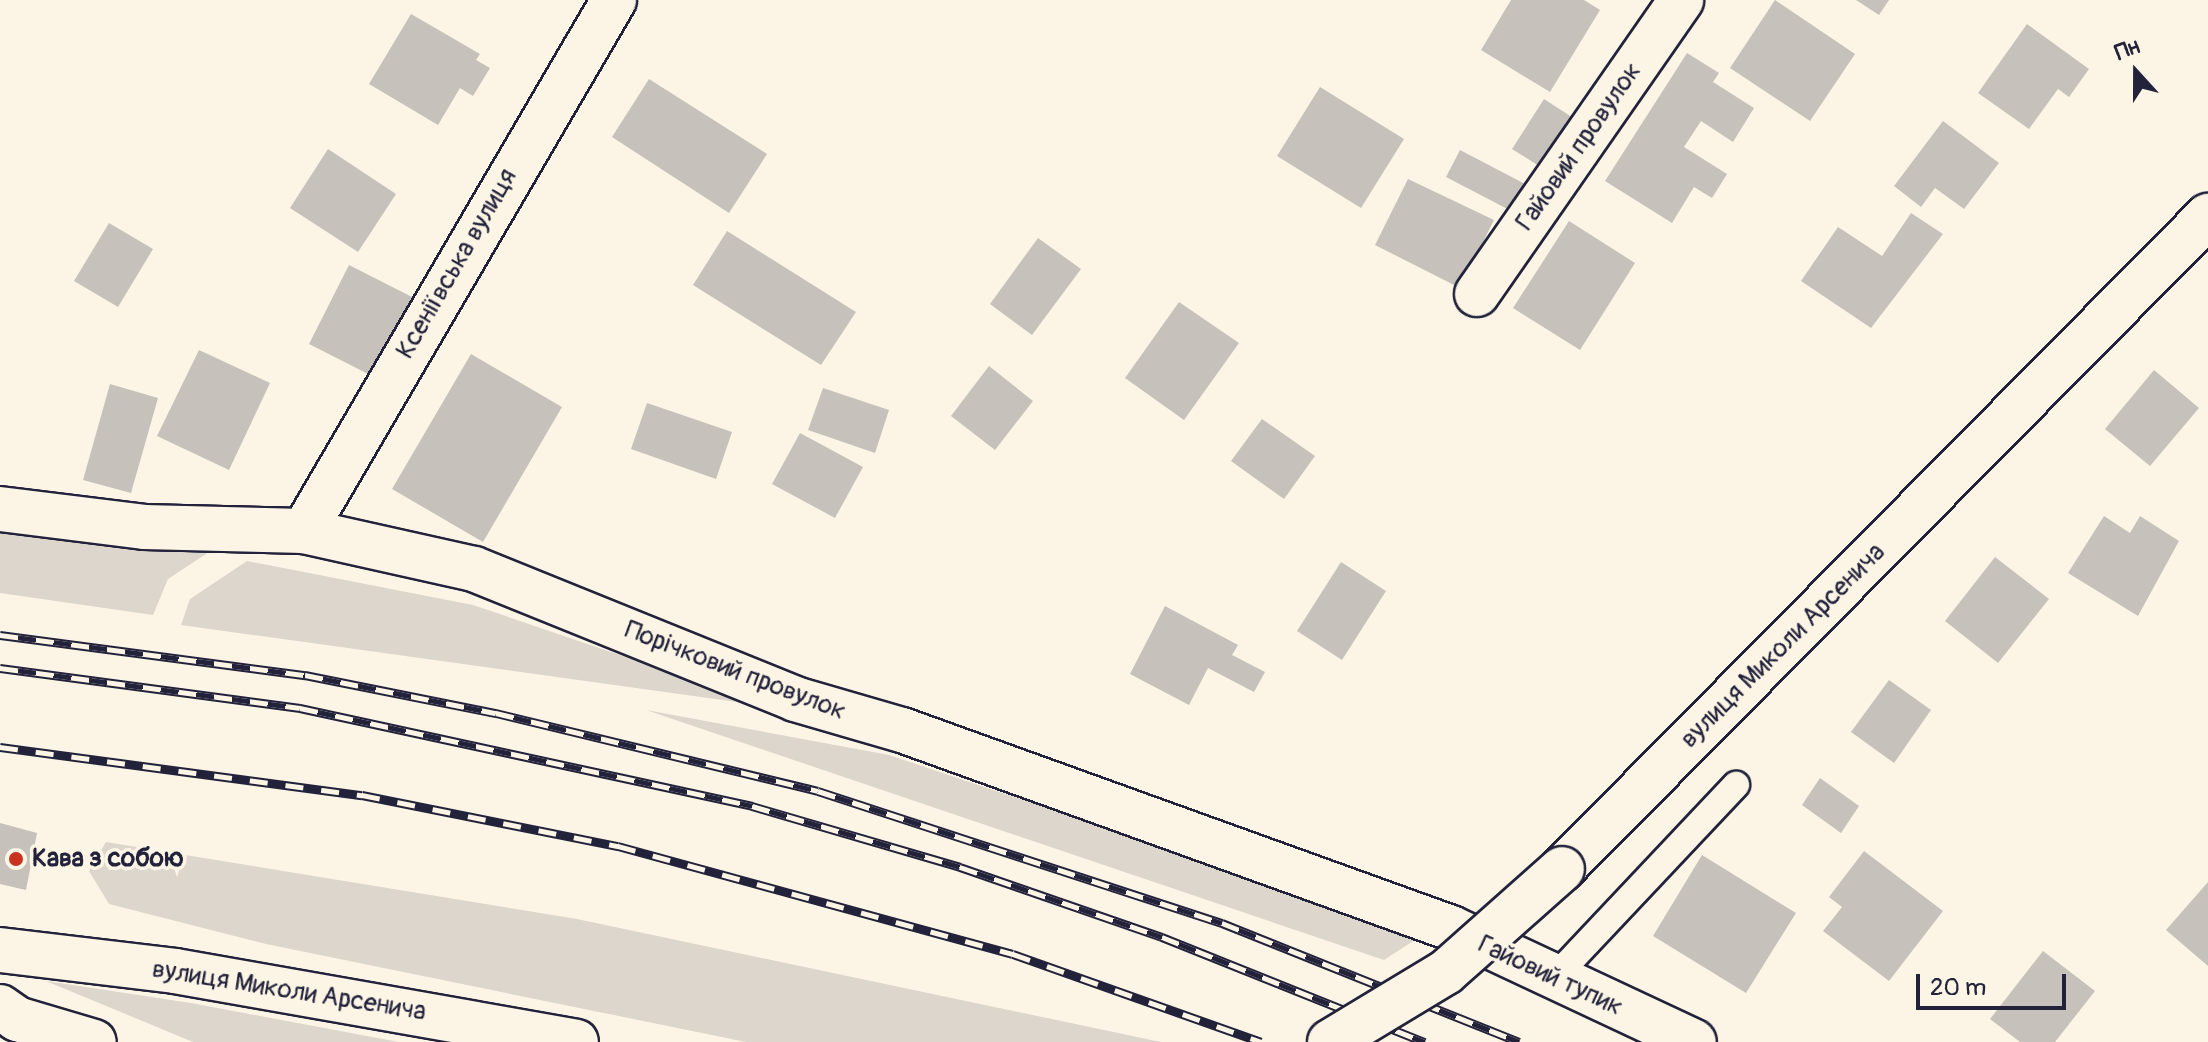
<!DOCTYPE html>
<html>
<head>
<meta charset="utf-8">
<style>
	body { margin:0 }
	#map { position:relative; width:2208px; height:1042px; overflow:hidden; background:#fcf5e5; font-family:Pangolin,sans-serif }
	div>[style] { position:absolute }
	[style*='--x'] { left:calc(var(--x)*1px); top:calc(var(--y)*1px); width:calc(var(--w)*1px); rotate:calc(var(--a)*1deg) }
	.green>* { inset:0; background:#dcd6cc }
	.building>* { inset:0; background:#c6c1bb }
	.roads { filter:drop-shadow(2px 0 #22223b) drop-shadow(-2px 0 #22223b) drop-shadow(0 2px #22223b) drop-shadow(0 -2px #22223b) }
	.service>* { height:26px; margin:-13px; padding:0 13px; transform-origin:13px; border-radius:13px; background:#fcf5e5 }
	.minor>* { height:44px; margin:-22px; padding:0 22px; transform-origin:22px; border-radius:22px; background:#fcf5e5 }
	.primary>* { height:44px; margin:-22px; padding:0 22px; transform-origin:22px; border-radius:22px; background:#fcf5e5 }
	.rail>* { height:9px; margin-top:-4.5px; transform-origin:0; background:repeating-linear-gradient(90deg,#fcf5e5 0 18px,#22223b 0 36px); box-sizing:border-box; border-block:2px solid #22223b }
	.bridges { filter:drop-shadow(2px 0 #22223b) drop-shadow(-2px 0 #22223b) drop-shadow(0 2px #22223b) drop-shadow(0 -2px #22223b) }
	.primary-bridge>* { height:44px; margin:-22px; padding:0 22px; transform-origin:22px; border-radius:22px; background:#fcf5e5 }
	.dots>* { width:22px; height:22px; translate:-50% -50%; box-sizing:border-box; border:4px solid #fcf5e5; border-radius:50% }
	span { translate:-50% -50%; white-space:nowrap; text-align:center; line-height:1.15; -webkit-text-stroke:7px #fcf5e5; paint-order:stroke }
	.street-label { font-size:26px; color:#22223b }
	.poi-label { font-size:26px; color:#22223b; font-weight:700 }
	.left { translate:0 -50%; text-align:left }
	.north { position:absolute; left:2096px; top:32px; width:80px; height:80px; -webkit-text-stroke:6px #fcf5e5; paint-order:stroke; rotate:339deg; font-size:22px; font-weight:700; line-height:32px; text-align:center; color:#22223b }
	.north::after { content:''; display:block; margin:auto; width:28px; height:36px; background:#22223b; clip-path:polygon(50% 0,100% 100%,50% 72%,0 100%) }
	.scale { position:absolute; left:1916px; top:974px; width:150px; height:36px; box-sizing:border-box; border:4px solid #22223b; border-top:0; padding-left:10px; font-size:24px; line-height:28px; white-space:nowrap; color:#22223b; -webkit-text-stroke:6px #fcf5e5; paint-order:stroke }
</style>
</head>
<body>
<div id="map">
	<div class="green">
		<i style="clip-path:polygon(0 531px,215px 548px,168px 579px,153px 615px,0 593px)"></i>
		<i style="clip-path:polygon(247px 561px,473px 605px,773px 707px,181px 625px,190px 599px)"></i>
		<i style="clip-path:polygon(646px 710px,889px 755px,1424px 934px,1384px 960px)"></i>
		<i style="clip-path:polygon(106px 842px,577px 919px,1161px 1042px,746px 1042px,266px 944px,109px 904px,89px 871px)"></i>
		<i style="clip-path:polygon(46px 981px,191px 1003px,399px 1042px,193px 1042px)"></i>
	</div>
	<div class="building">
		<i style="clip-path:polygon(1511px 0,1584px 0,1600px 10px,1550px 92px,1481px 50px)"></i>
		<i style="clip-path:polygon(1775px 0,1855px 54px,1810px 121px,1730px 68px)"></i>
		<i style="clip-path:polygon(1856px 0,1889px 0,1879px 15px)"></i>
		<i style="clip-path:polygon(411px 14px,480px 54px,476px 60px,490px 68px,473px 96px,460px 88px,438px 125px,369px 84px)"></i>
		<i style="clip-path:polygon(2027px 24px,2089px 69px,2069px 97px,2058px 89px,2029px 129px,1978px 93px)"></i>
		<i style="clip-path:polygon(1687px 53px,1719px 73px,1713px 82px,1754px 108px,1733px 142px,1701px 121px,1684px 147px,1727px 174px,1712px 198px,1694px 187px,1672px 223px,1605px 181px)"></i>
		<i style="clip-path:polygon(649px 79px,767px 154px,729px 213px,612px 137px)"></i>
		<i style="clip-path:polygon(1320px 87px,1404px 139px,1361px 208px,1277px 156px)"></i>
		<i style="clip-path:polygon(1544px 99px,1578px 121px,1547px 171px,1512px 149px)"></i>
		<i style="clip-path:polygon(1943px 121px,1999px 163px,1964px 209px,1935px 188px,1921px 207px,1894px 186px)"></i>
		<i style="clip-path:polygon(328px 149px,396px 194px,358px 252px,290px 208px)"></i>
		<i style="clip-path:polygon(1460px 150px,1531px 187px,1517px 214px,1446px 177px)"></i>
		<i style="clip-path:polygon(1408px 179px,1494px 220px,1460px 288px,1375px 245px)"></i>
		<i style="clip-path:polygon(1911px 213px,1943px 234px,1871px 328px,1801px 281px,1838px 227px,1882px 256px)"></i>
		<i style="clip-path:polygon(1569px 221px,1635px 263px,1580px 350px,1513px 308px)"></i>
		<i style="clip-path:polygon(109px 223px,153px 249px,118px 307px,74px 281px)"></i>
		<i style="clip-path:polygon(727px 231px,856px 312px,821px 365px,693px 285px)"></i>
		<i style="clip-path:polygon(1038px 238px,1081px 269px,1032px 335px,990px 304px)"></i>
		<i style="clip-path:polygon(349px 265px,418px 300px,378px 379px,309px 344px)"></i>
		<i style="clip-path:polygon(1179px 302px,1239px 343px,1184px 420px,1125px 378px)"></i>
		<i style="clip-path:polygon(199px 350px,270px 383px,229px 470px,157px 436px)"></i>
		<i style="clip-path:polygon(471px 354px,562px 407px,483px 542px,392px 489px)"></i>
		<i style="clip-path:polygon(989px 366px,1033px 401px,995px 450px,951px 416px)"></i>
		<i style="clip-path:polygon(2154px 370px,2199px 408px,2150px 466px,2105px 429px)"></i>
		<i style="clip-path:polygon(110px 384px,158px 398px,131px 493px,83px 480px)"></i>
		<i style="clip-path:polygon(823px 388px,889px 410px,875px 453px,808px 430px)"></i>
		<i style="clip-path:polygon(647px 403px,732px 432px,716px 479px,631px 449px)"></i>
		<i style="clip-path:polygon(1262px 419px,1315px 456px,1284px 499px,1231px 461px)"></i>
		<i style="clip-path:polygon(800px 433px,863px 467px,835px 518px,772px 484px)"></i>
		<i style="clip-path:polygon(2104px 516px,2130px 533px,2140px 516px,2179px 541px,2138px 616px,2068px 573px)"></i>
		<i style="clip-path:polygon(1995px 557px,2049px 599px,1998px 663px,1945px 621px)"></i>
		<i style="clip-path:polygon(1341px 562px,1386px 591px,1342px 660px,1297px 631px)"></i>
		<i style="clip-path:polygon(1165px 606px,1238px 645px,1232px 655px,1265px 672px,1254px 692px,1208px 668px,1189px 705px,1130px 674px)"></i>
		<i style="clip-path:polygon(1889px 680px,1931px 710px,1894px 763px,1851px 732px)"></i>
		<i style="clip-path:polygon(1820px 778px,1859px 806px,1841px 833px,1802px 805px)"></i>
		<i style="clip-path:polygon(0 823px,37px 833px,26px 890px,0 884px)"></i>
		<i style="clip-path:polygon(1864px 851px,1943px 911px,1889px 981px,1823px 931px,1842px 907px,1829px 897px)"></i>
		<i style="clip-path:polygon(1702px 855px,1796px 913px,1746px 993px,1653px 936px)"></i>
		<i style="clip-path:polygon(2208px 882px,2208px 966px,2166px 930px)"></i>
		<i style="clip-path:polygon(2043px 951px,2095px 991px,2055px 1042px,2020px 1042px,1990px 1019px)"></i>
	</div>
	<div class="roads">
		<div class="service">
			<i style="--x:1553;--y:979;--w:267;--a:-46.7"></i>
		</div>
		<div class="minor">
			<i style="--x:1477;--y:294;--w:358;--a:-55.2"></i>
			<i style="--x:0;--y:509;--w:145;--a:7.1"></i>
			<i style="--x:144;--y:527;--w:160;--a:1.4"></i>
			<i style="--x:304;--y:531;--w:174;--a:12.6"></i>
			<i style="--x:474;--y:569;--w:346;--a:22"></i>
			<i style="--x:795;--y:699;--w:111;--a:16.2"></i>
			<i style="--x:902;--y:730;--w:584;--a:19.83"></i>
			<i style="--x:1451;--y:928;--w:268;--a:25.1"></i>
			<i style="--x:304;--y:531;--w:615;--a:-59.72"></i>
			<i style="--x:0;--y:1007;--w:21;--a:35"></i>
			<i style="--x:17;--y:1019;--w:80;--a:16.6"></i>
		</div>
		<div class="primary">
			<i style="--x:1562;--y:869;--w:919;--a:-45.31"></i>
			<i style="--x:0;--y:950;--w:176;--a:6.8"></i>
			<i style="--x:175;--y:971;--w:407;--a:10"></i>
		</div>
	</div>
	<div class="rail">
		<i style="--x:0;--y:635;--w:308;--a:7.5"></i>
		<i style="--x:305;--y:675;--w:195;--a:11.3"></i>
		<i style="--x:496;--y:713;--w:331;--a:13.6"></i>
		<i style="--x:818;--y:791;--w:425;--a:18.1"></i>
		<i style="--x:1222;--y:923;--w:320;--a:21.8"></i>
		<i style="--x:0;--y:668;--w:303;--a:7.6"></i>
		<i style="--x:300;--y:708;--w:463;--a:12.2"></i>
		<i style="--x:752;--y:806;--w:217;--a:16.3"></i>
		<i style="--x:960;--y:867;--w:214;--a:19.1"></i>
		<i style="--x:1162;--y:937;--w:283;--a:21.8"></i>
		<i style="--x:0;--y:747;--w:365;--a:7.6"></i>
		<i style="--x:362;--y:795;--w:261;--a:11.3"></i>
		<i style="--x:618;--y:846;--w:409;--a:15.3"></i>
		<i style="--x:1013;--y:954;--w:263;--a:19.5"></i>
	</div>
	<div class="bridges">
		<div class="primary-bridge">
			<i style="--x:1330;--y:1042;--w:135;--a:-31.1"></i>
			<i style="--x:1446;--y:972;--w:155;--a:-41.6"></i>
		</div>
	</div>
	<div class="dots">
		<i style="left:16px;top:859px;background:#c8321e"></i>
	</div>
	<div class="street-label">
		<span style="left:1579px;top:147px;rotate:-55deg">Гайовий провулок</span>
		<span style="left:457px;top:264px;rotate:-60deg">Ксеніївська вулиця</span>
		<span style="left:1783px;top:646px;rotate:-45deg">вулиця Миколи Арсенича</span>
		<span style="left:735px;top:671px;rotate:21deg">Порічковий провулок</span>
		<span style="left:1550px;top:976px;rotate:25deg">Гайовий тупик</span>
		<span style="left:289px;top:991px;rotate:9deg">вулиця Миколи Арсенича</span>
	</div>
	<div class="poi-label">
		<span class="left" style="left:32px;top:859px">Кава з собою</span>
	</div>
	<div class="north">Пн</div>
	<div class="scale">20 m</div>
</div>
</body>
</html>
